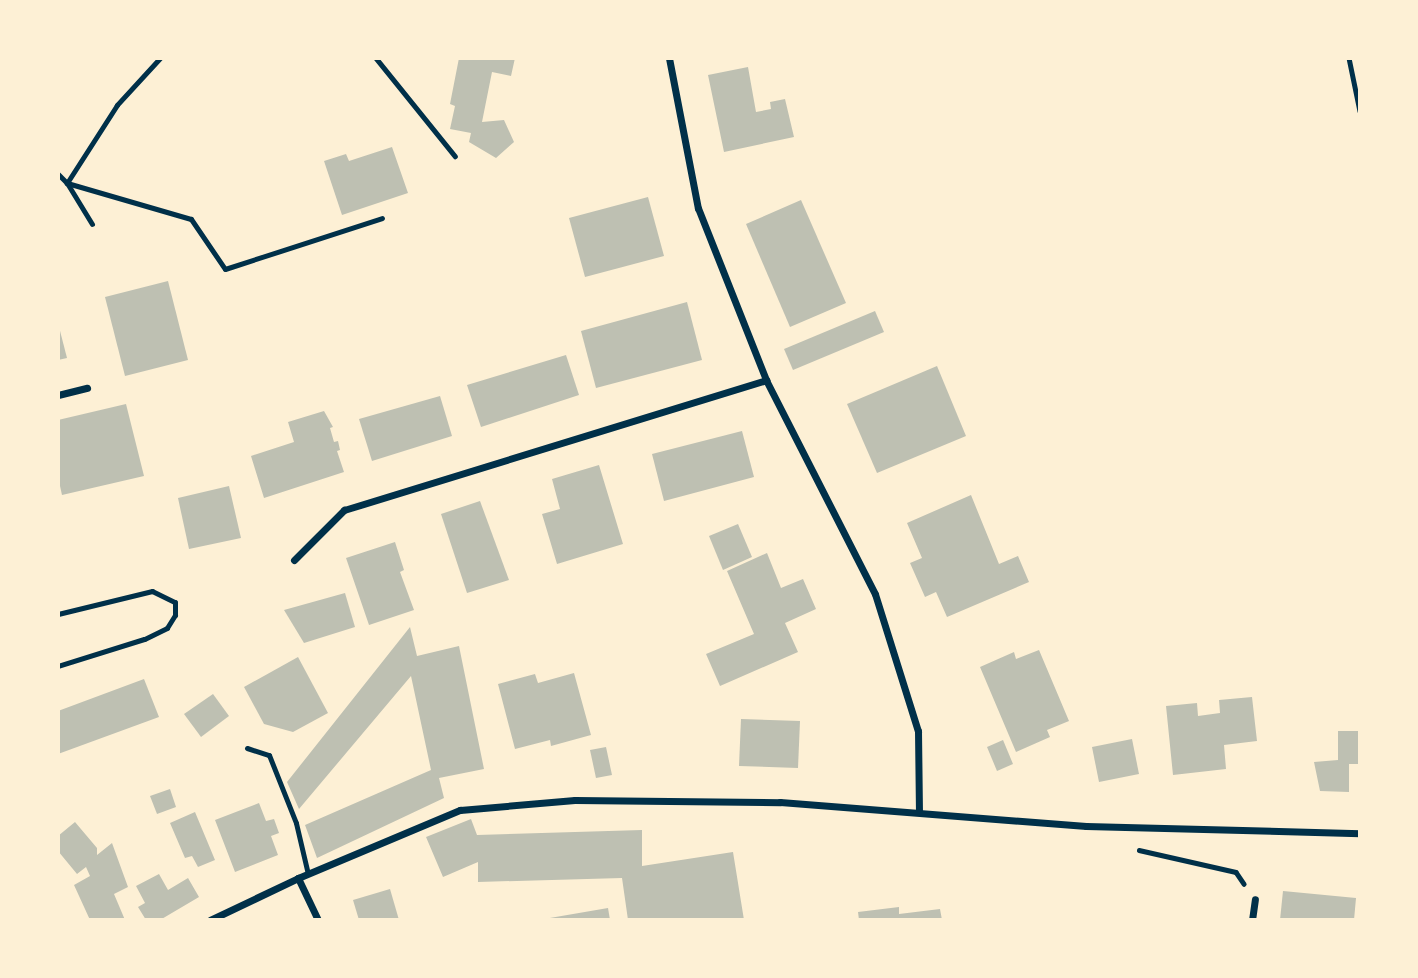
<!DOCTYPE html>
<html>
<head>
<meta charset="utf-8">
<style>
	body { margin:0 }
	#map { position:relative; width:1418px; height:978px; overflow:hidden; background:#fdf0d5; font-family:"Asap Condensed",sans-serif }
	div>[style] { position:absolute }
	[style*='--x'] { left:calc(var(--x)*1px); top:calc(var(--y)*1px); width:calc(var(--w)*1px); rotate:calc(var(--a)*1deg) }
	.building>* { inset:0; background:#bec0b2 }
	.path>* { height:4.5px; margin:-2.25px; padding:0 2.25px; transform-origin:2.25px; border-radius:2.25px; background:#003049 }
	.service>* { height:5px; margin:-2.5px; padding:0 2.5px; transform-origin:2.5px; border-radius:2.5px; background:#003049 }
	.minor>* { height:7px; margin:-3.5px; padding:0 3.5px; transform-origin:3.5px; border-radius:3.5px; background:#003049 }
	span { translate:-50% -50%; white-space:nowrap; text-align:center; line-height:1.15; -webkit-text-stroke:5px #fdf0d5; paint-order:stroke }
	.frame { position:absolute; inset:0; border:60px solid #fdf0d5; pointer-events:none }
</style>
</head>
<body>
<div id="map">
	<div class="building">
		<i style="clip-path:polygon(459px 58px,515px 58px,511px 76px,492px 72px,482px 122px,504px 120px,514px 142px,496px 158px,469px 142px,471px 133px,450px 129px,455px 106px,450px 104px)"></i>
		<i style="clip-path:polygon(748px 67px,756px 112px,771px 109px,770px 102px,785px 99px,794px 137px,724px 152px,708px 75px)"></i>
		<i style="clip-path:polygon(392px 147px,408px 193px,342px 215px,324px 161px,346px 154px,349px 161px)"></i>
		<i style="clip-path:polygon(648px 197px,664px 256px,585px 277px,569px 218px)"></i>
		<i style="clip-path:polygon(801px 200px,846px 303px,790px 327px,746px 224px)"></i>
		<i style="clip-path:polygon(168px 281px,188px 360px,125px 376px,105px 297px)"></i>
		<i style="clip-path:polygon(687px 302px,702px 360px,596px 388px,581px 331px)"></i>
		<i style="clip-path:polygon(875px 311px,884px 332px,793px 370px,784px 349px)"></i>
		<i style="clip-path:polygon(58px 323px,67px 358px,58px 360px)"></i>
		<i style="clip-path:polygon(566px 355px,579px 395px,481px 427px,467px 385px)"></i>
		<i style="clip-path:polygon(937px 366px,966px 436px,877px 473px,847px 404px)"></i>
		<i style="clip-path:polygon(440px 396px,452px 436px,372px 461px,359px 419px)"></i>
		<i style="clip-path:polygon(126px 404px,144px 476px,62px 495px,58px 477px,58px 420px)"></i>
		<i style="clip-path:polygon(324px 411px,333px 427px,330px 428px,334px 442px,338px 441px,340px 450px,337px 451px,344px 472px,264px 498px,251px 456px,294px 442px,288px 422px)"></i>
		<i style="clip-path:polygon(742px 431px,754px 477px,664px 501px,652px 454px)"></i>
		<i style="clip-path:polygon(599px 465px,623px 544px,557px 564px,542px 514px,560px 509px,552px 479px)"></i>
		<i style="clip-path:polygon(229px 486px,241px 538px,189px 549px,178px 498px)"></i>
		<i style="clip-path:polygon(971px 495px,999px 564px,1018px 556px,1029px 582px,947px 617px,936px 592px,925px 597px,910px 563px,922px 558px,907px 523px)"></i>
		<i style="clip-path:polygon(480px 501px,509px 580px,467px 593px,441px 514px)"></i>
		<i style="clip-path:polygon(738px 524px,752px 557px,723px 570px,709px 536px)"></i>
		<i style="clip-path:polygon(395px 542px,404px 570px,400px 572px,414px 610px,369px 625px,346px 558px)"></i>
		<i style="clip-path:polygon(767px 553px,781px 588px,803px 579px,816px 609px,785px 623px,798px 652px,720px 686px,706px 654px,754px 634px,727px 571px)"></i>
		<i style="clip-path:polygon(345px 593px,355px 627px,304px 643px,284px 610px)"></i>
		<i style="clip-path:polygon(410px 627px,417px 656px,459px 646px,484px 769px,439px 778px,444px 798px,317px 858px,305px 825px,431px 770px,411px 676px,299px 809px,287px 782px)"></i>
		<i style="clip-path:polygon(1039px 650px,1069px 721px,1047px 730px,1050px 737px,1016px 752px,980px 667px,1014px 652px,1016px 659px)"></i>
		<i style="clip-path:polygon(298px 657px,328px 713px,293px 732px,264px 724px,244px 687px)"></i>
		<i style="clip-path:polygon(574px 673px,591px 735px,551px 746px,550px 740px,515px 749px,498px 684px,535px 674px,538px 683px)"></i>
		<i style="clip-path:polygon(144px 679px,159px 717px,58px 754px,58px 711px)"></i>
		<i style="clip-path:polygon(213px 694px,229px 716px,201px 737px,184px 714px)"></i>
		<i style="clip-path:polygon(1252px 697px,1257px 741px,1224px 745px,1226px 769px,1173px 775px,1166px 706px,1197px 703px,1198px 716px,1220px 713px,1219px 700px)"></i>
		<i style="clip-path:polygon(741px 719px,800px 721px,798px 768px,739px 766px)"></i>
		<i style="clip-path:polygon(1338px 731px,1360px 731px,1360px 764px,1349px 764px,1349px 792px,1320px 791px,1314px 762px,1338px 760px)"></i>
		<i style="clip-path:polygon(1132px 739px,1139px 774px,1099px 782px,1092px 747px)"></i>
		<i style="clip-path:polygon(1003px 740px,1013px 764px,997px 771px,987px 747px)"></i>
		<i style="clip-path:polygon(606px 747px,612px 775px,596px 778px,590px 750px)"></i>
		<i style="clip-path:polygon(170px 789px,176px 807px,157px 814px,150px 796px)"></i>
		<i style="clip-path:polygon(259px 803px,266px 821px,274px 819px,279px 833px,271px 836px,278px 855px,235px 872px,215px 820px)"></i>
		<i style="clip-path:polygon(195px 812px,215px 860px,198px 867px,192px 856px,185px 858px,170px 823px)"></i>
		<i style="clip-path:polygon(471px 819px,477px 835px,642px 830px,642px 866px,733px 852px,744px 920px,628px 920px,622px 878px,478px 882px,478px 862px,443px 877px,426px 837px)"></i>
		<i style="clip-path:polygon(75px 822px,97px 848px,97px 855px,112px 843px,128px 887px,114px 894px,125px 920px,90px 920px,74px 885px,90px 876px,86px 867px,77px 874px,58px 851px,58px 836px)"></i>
		<i style="clip-path:polygon(159px 874px,168px 890px,188px 878px,199px 897px,160px 920px,146px 920px,138px 907px,145px 903px,136px 886px)"></i>
		<i style="clip-path:polygon(390px 889px,399px 920px,359px 920px,353px 900px)"></i>
		<i style="clip-path:polygon(1283px 891px,1356px 898px,1354px 920px,1280px 920px)"></i>
		<i style="clip-path:polygon(899px 907px,899px 914px,940px 909px,942px 920px,859px 920px,858px 912px)"></i>
		<i style="clip-path:polygon(608px 908px,610px 920px,544px 920px,544px 919px)"></i>
	</div>
	<div class="path">
		<i style="--x:376;--y:58;--w:126;--a:51.1"></i>
		<i style="--x:1349;--y:58;--w:54;--a:78.3"></i>
		<i style="--x:1139;--y:850;--w:99;--a:12.8"></i>
		<i style="--x:1236;--y:872;--w:14;--a:56"></i>
	</div>
	<div class="service">
		<i style="--x:160;--y:58;--w:64;--a:132.5"></i>
		<i style="--x:117;--y:105;--w:93;--a:122.7"></i>
		<i style="--x:67;--y:183;--w:129;--a:16.2"></i>
		<i style="--x:191;--y:219;--w:60;--a:55.8"></i>
		<i style="--x:225;--y:269;--w:165;--a:-18"></i>
		<i style="--x:58;--y:174;--w:13;--a:45"></i>
		<i style="--x:67;--y:183;--w:48;--a:58.6"></i>
		<i style="--x:58;--y:614;--w:97;--a:-13.7"></i>
		<i style="--x:152;--y:591;--w:25;--a:26"></i>
		<i style="--x:175;--y:602;--w:13;--a:90"></i>
		<i style="--x:175;--y:615;--w:15;--a:122"></i>
		<i style="--x:167;--y:628;--w:25;--a:154"></i>
		<i style="--x:144;--y:639;--w:90;--a:162.6"></i>
		<i style="--x:247;--y:748;--w:23;--a:18"></i>
		<i style="--x:269;--y:755;--w:73;--a:68.3"></i>
		<i style="--x:296;--y:823;--w:52;--a:76.8"></i>
	</div>
	<div class="minor">
		<i style="--x:669;--y:58;--w:153;--a:79.1"></i>
		<i style="--x:698;--y:208;--w:185;--a:68.4"></i>
		<i style="--x:766;--y:380;--w:240;--a:63"></i>
		<i style="--x:875;--y:594;--w:144;--a:72.6"></i>
		<i style="--x:918;--y:731;--w:80;--a:89.3"></i>
		<i style="--x:58;--y:395;--w:30;--a:-14"></i>
		<i style="--x:294;--y:560;--w:71;--a:-45"></i>
		<i style="--x:344;--y:510;--w:442;--a:-17.1"></i>
		<i style="--x:298;--y:878;--w:47;--a:64.5"></i>
		<i style="--x:210;--y:920;--w:98;--a:-25.5"></i>
		<i style="--x:298;--y:878;--w:176;--a:-22.8"></i>
		<i style="--x:460;--y:810;--w:115;--a:-5"></i>
		<i style="--x:575;--y:800;--w:205;--a:0.6"></i>
		<i style="--x:780;--y:802;--w:307;--a:4.5"></i>
		<i style="--x:1086;--y:826;--w:274;--a:1.5"></i>
		<i style="--x:1252;--y:920;--w:21;--a:-82"></i>
	</div>
	<div class="frame"></div>
</div>
</body>
</html>
